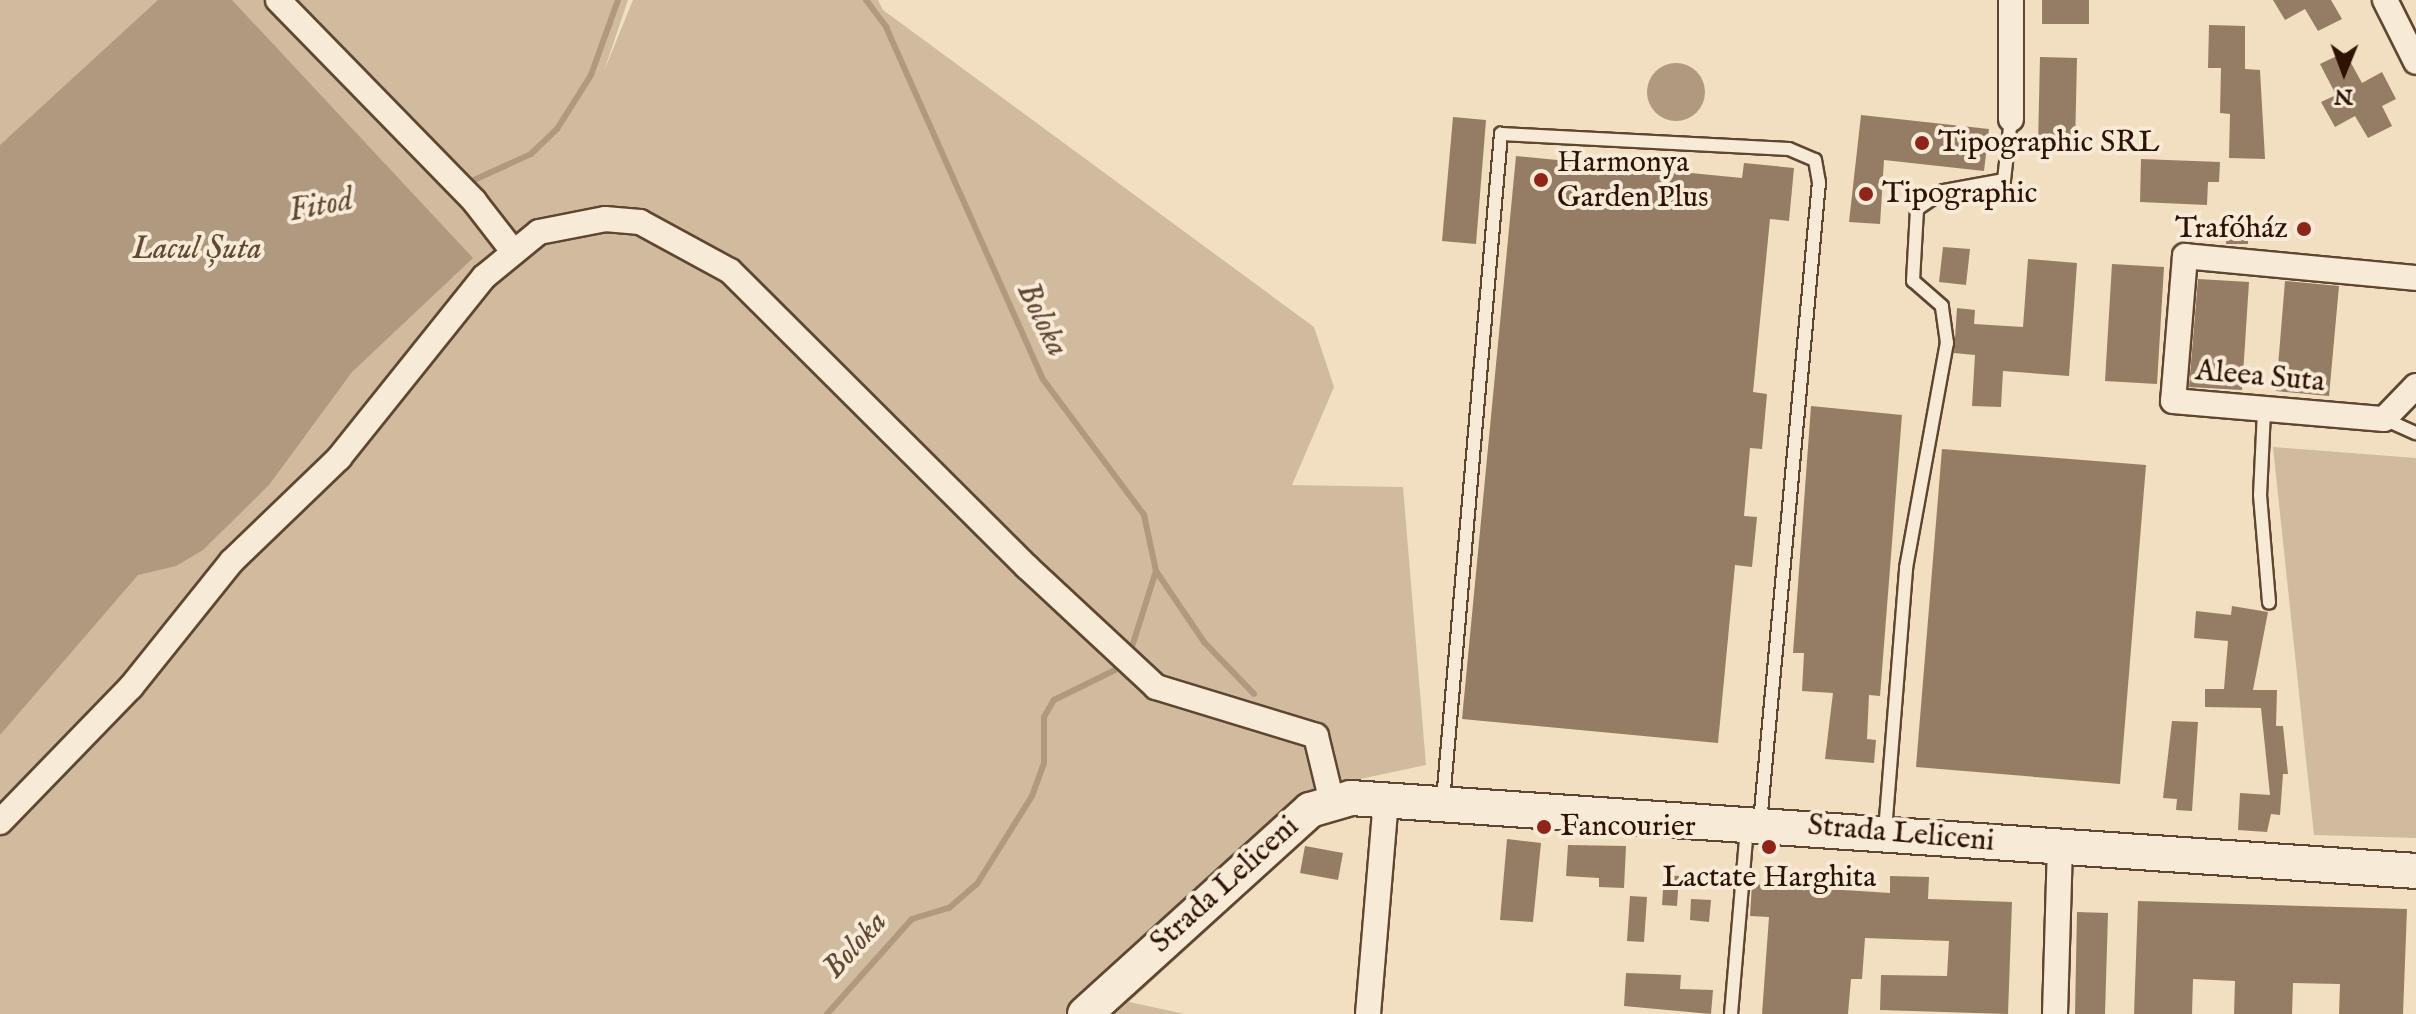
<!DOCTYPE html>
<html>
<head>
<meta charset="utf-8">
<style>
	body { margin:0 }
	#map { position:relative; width:2416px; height:1014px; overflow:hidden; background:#f2dec0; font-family:"IM FELL English",serif }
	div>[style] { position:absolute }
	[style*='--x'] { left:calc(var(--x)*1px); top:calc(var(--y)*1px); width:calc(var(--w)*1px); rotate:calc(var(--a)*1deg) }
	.green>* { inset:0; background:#d1bb9f }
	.water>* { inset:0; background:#af997f }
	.round { border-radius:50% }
	.stream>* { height:6px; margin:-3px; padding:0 3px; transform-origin:3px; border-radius:3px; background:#af997f }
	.building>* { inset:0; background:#947d64 }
	.roads { filter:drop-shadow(2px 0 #5f4630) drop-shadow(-2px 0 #5f4630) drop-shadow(0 2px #5f4630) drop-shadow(0 -2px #5f4630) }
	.service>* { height:12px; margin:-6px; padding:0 6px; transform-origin:6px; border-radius:6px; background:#f7ead6 }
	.minor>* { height:24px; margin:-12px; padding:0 12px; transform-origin:12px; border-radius:12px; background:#f7ead6 }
	.secondary>* { height:34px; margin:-17px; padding:0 17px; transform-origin:17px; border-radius:17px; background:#f7ead6 }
	.dots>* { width:22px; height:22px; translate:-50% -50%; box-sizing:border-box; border:4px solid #f7ead6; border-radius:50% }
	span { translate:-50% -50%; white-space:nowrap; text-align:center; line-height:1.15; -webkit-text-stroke:8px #f7ead6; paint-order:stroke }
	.poi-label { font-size:30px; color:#2e1300 }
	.left { translate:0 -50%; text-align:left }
	.right { translate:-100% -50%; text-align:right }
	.street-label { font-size:30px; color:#2e1300 }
	.water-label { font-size:32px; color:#624933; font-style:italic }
	.north { position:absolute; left:2304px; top:32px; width:80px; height:80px; -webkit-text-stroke:6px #f7ead6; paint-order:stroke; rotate:181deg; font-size:22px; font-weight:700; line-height:32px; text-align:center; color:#2e1300 }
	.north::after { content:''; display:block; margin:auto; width:28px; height:36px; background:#2e1300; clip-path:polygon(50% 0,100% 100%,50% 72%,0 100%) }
</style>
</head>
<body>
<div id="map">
	<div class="green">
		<i style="clip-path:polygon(0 0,628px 0,604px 71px,633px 0,878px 0,883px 10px,1314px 327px,1334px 387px,1292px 485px,1403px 487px,1426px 765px,1313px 789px,1319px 828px,1129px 1002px,1185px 1014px,0 1014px)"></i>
		<i style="clip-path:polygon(2273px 447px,2416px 458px,2416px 838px,2314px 835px)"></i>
	</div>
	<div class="water">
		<i style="clip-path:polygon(158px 0,232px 0,473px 258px,352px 372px,269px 485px,203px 550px,176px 566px,138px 575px,0 735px,0 145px)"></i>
		<i class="round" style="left:1647px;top:63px;width:58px;height:58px"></i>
	</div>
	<div class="stream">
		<i style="--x:866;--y:0;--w:34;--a:53"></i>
		<i style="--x:886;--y:27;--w:384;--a:66"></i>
		<i style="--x:1042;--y:378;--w:171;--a:53.3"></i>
		<i style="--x:1144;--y:515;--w:57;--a:77.9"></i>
		<i style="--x:1156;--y:571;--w:83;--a:107.6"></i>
		<i style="--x:474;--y:180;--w:63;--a:-24.5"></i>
		<i style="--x:531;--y:154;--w:36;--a:-44"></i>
		<i style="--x:557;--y:129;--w:64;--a:-57.8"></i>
		<i style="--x:591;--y:75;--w:80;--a:-70.2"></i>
		<i style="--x:1156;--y:571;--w:86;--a:55.9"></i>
		<i style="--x:1204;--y:642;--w:72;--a:46.1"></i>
		<i style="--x:827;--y:1014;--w:127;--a:-48.2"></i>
		<i style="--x:912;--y:919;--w:39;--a:-17"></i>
		<i style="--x:949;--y:908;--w:37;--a:-41"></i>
		<i style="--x:977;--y:884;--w:104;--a:-58"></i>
		<i style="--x:1032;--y:796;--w:35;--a:-70"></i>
		<i style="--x:1044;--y:763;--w:46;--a:-90"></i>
		<i style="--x:1044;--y:717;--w:20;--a:-60"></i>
		<i style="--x:1054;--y:700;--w:68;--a:-26.2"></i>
	</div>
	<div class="building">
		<i style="clip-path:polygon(2042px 0,2089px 0,2089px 24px,2042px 24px)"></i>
		<i style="clip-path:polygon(2273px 0,2331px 0,2342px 19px,2318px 31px,2305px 9px,2285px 20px)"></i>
		<i style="clip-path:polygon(2209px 25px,2245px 26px,2245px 69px,2260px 70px,2265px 159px,2229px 158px,2230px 114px,2220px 113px,2221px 68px,2208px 68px)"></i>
		<i style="clip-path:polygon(2345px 52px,2362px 83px,2382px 72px,2396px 99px,2382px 106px,2392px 126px,2368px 138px,2355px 116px,2335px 127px,2321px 102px,2336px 95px,2320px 64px)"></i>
		<i style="clip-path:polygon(2040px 57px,2077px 58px,2075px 147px,2038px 146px)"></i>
		<i style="clip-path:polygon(1861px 115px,1989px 129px,1984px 171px,1884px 160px,1880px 224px,1849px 222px)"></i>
		<i style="clip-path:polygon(1453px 117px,1486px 120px,1476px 244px,1442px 241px)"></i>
		<i style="clip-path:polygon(1516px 156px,1742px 178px,1744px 163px,1794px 168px,1789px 221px,1770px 219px,1753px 392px,1767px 394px,1762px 449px,1750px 448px,1744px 516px,1757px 517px,1752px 567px,1735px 565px,1718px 743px,1462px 719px)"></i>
		<i style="clip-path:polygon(2141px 159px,2220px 162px,2219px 182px,2208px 182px,2207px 205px,2140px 202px)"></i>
		<i style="clip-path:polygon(2227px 223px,2248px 224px,2248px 244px,2226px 244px)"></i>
		<i style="clip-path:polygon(1943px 247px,1970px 249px,1966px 285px,1939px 282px)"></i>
		<i style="clip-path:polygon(2028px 259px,2077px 263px,2069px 376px,2003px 371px,2001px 407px,1972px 406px,1975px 355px,1954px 353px,1957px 308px,1975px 310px,1974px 324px,2023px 327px)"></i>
		<i style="clip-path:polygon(2112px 264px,2164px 267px,2157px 384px,2105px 381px)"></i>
		<i style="clip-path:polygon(2198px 279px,2249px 282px,2242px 390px,2189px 387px)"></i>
		<i style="clip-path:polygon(2285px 281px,2339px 286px,2329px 396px,2276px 391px)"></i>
		<i style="clip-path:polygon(1811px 406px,1902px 415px,1880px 696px,1869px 695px,1867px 739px,1876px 740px,1874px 763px,1825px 759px,1833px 693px,1802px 691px,1804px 653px,1793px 653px)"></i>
		<i style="clip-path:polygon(1942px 449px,2146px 465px,2120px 784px,1916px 767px)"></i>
		<i style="clip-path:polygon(2232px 606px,2268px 612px,2253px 690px,2277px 690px,2276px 726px,2283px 726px,2288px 774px,2283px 774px,2280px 815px,2271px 814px,2267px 832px,2238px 830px,2240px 793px,2270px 795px,2261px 708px,2205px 707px,2205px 689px,2224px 689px,2228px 641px,2194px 638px,2196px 611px,2231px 615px)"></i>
		<i style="clip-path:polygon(2172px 721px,2198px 722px,2192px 811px,2176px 810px,2177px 799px,2163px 798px)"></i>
		<i style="clip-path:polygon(1507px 839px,1541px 843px,1533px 922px,1500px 920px)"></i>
		<i style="clip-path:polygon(1568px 845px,1626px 846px,1624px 888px,1599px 887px,1599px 878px,1566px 876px)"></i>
		<i style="clip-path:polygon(1305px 846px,1343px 853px,1338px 880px,1300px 873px)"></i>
		<i style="clip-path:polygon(1664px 875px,1679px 876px,1677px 906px,1662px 905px)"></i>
		<i style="clip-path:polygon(1890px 876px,1929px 877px,1928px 899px,2012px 902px,2008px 1014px,1880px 1010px,1881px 975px,1947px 976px,1949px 941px,1865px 938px,1862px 979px,1851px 979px,1848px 1014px,1762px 1014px,1769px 917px,1750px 916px,1752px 884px,1890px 893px)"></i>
		<i style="clip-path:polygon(1630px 896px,1647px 897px,1644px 942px,1627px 941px)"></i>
		<i style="clip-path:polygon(1691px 899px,1711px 900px,1709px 922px,1690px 920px)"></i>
		<i style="clip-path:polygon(2138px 901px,2407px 909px,2403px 1014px,2339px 1014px,2340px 984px,2293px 983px,2292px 1014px,2234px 1014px,2235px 981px,2193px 979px,2192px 1014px,2134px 1014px)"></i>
		<i style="clip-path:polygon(2077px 912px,2108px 913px,2105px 1014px,2075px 1014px)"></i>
		<i style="clip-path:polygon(1626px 973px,1681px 975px,1680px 989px,1713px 990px,1711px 1014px,1624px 1006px)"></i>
	</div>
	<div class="roads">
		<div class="service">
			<i style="--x:2264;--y:411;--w:84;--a:92.7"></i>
			<i style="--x:2260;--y:495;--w:108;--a:85.2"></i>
			<i style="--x:2384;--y:419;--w:35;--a:24"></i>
			<i style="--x:1443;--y:801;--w:670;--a:-85.03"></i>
			<i style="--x:1501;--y:134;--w:288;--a:3"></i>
			<i style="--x:1789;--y:149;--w:28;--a:23"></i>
			<i style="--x:1815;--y:160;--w:22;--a:80"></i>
			<i style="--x:1819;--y:182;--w:644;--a:95.26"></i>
			<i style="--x:1885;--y:831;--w:264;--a:-85.4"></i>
			<i style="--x:1906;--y:568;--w:229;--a:-79.7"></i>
			<i style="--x:1947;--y:343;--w:37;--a:-98"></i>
			<i style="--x:1942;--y:306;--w:38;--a:-139"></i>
			<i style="--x:1913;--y:281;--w:72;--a:-86.8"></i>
			<i style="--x:1917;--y:209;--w:32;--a:-34"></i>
			<i style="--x:1944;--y:191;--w:61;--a:-10.4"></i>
			<i style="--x:2004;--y:180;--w:61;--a:-83.5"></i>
			<i style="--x:1731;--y:1014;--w:189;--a:-85.1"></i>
		</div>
		<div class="minor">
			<i style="--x:278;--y:0;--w:281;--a:45.7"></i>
			<i style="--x:474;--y:201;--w:62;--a:52.2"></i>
			<i style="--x:2385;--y:0;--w:69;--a:63.4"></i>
			<i style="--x:2011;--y:119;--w:119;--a:-90"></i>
			<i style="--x:2416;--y:278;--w:232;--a:-174.6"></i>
			<i style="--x:2185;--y:256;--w:145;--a:94.7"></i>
			<i style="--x:2173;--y:401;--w:212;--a:4.9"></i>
			<i style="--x:2384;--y:419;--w:46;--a:-45.9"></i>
			<i style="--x:0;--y:822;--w:188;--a:-45.9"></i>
			<i style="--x:131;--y:687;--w:161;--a:-51.3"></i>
			<i style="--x:232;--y:561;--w:149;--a:-43.9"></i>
			<i style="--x:339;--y:458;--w:232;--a:-51.3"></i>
			<i style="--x:484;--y:277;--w:71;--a:-39.3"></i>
			<i style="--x:539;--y:232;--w:67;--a:-11.1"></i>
			<i style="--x:605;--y:219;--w:35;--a:5"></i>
			<i style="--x:640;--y:222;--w:102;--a:28.6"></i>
			<i style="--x:730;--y:271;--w:419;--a:44.9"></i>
			<i style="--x:1027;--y:567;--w:176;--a:42.9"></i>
			<i style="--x:1156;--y:687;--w:167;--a:17"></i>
			<i style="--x:1316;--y:736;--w:68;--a:76.4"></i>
			<i style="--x:1368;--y:1014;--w:217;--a:-85.2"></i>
			<i style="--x:2055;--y:1014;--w:167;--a:-88.3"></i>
		</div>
		<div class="secondary">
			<i style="--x:1085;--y:1014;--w:304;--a:-42.2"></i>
			<i style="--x:1310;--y:810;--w:43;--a:-16.3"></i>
			<i style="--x:1351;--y:798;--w:1067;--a:3.92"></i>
		</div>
	</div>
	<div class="dots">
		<i style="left:1922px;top:143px;background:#8f2418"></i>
		<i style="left:1541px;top:180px;background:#8f2418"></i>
		<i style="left:1866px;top:194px;background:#8f2418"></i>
		<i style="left:2304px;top:229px;background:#8f2418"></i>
		<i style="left:1544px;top:827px;background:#8f2418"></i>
		<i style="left:1769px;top:847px;background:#8f2418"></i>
	</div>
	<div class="poi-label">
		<span class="left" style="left:1938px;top:143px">Tipographic SRL</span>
		<span class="left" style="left:1557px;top:180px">Harmonya<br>Garden Plus</span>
		<span class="left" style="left:1882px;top:194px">Tipographic</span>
		<span class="right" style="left:2288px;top:229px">Trafóház</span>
		<span class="left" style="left:1560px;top:827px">Fancourier</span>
		<span style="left:1769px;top:878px">Lactate Harghita</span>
	</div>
	<div class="street-label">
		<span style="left:2260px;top:377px;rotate:5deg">Aleea Suta</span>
		<span style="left:1901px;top:834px;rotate:5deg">Strada Leliceni</span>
		<span style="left:1225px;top:885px;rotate:-42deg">Strada Leliceni</span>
	</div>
	<div class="water-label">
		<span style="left:321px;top:207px;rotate:-11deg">Fitod</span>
		<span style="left:197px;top:250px">Lacul Șuta</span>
		<span style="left:1041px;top:320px;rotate:64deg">Boloka</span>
		<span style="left:856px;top:946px;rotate:-48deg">Boloka</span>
	</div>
	<div class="north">N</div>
</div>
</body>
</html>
